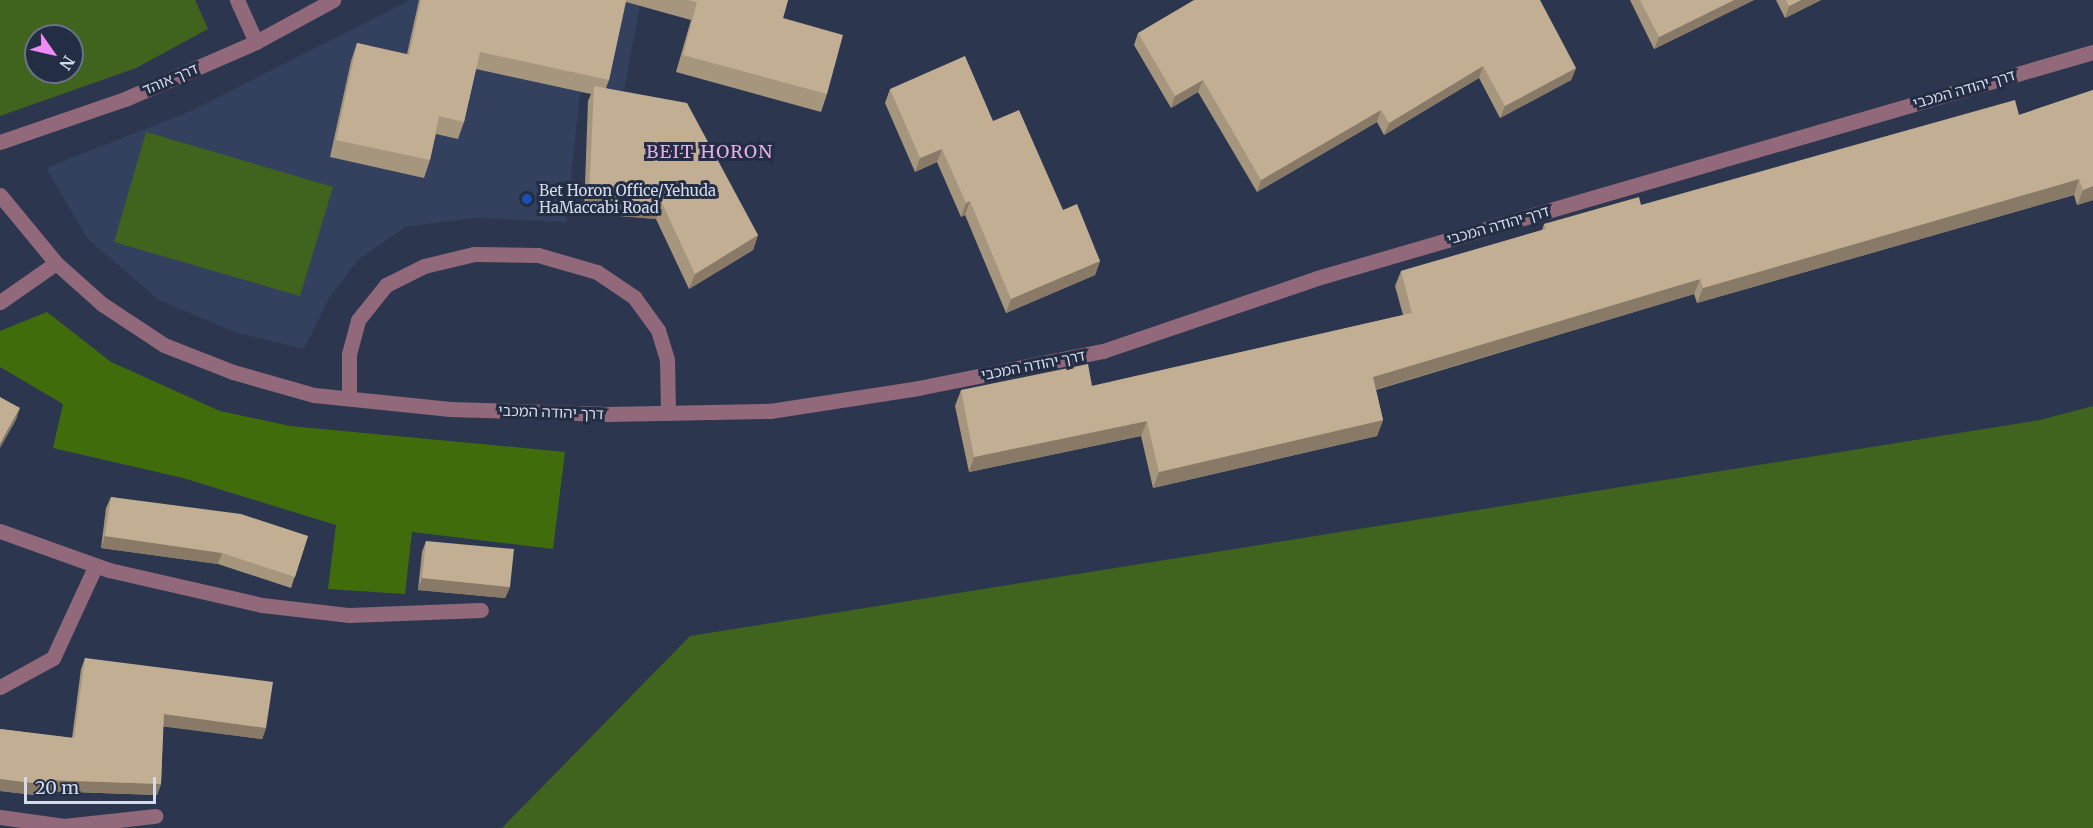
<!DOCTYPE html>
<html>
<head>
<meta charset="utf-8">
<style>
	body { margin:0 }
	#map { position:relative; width:2093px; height:828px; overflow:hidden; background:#2c374f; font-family:Merriweather,"Noto Sans Hebrew",serif }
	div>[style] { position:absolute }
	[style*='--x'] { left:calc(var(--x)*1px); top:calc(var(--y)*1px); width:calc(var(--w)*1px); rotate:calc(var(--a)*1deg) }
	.built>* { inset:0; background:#33405e }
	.green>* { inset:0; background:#40641d }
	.forest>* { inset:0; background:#416c0c }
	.minor>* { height:15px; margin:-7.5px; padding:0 7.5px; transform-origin:7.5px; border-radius:7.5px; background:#92697b }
	.wall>* { inset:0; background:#a7967e }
	.shaded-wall>* { inset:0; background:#887a66 }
	.building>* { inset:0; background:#c2ae92 }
	.dots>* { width:16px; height:16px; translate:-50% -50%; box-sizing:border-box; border:3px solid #232d44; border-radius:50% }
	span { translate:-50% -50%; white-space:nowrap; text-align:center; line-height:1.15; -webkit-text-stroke:6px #232d44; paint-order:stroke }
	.street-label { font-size:15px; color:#d4dceb }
	.poi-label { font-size:15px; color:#d4dceb }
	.left { translate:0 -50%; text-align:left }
	.quarter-label { font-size:18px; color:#e5aee8; letter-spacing:1.5px }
	.north { position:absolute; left:24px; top:24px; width:60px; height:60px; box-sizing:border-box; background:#232d44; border:2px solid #6a7387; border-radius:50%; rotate:124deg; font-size:16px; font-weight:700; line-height:24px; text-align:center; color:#d4dceb }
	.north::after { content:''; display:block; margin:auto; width:21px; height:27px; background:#ef8bf6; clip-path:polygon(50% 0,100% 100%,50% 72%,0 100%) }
	.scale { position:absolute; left:24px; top:777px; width:132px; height:27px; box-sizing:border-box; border:3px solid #d4dceb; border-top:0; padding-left:8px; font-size:18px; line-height:21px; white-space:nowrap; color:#d4dceb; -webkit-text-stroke:4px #232d44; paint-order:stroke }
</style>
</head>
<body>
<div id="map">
	<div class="built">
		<i style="clip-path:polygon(410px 0,641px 0,624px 90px,580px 93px,566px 222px,473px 218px,405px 227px,358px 260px,330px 296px,304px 349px,237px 333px,159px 300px,88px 239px,46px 168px,191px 111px)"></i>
	</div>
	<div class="green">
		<i style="clip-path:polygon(evenodd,0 0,195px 0,208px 29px,136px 68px,0 116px,0 0,36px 36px,72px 36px,72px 72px,36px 72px,36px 36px)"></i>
		<i style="clip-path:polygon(146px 132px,333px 187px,300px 296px,114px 242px)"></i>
		<i style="clip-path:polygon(2093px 406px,2093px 828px,502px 828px,690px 636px,2040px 420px)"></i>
	</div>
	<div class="forest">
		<i style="clip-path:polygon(47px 312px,111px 362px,220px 411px,290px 426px,565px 452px,553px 549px,412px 532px,405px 594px,328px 589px,336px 525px,183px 478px,53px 448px,63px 404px,0 367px,0 331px)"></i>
	</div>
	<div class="minor">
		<i style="--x:237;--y:0;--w:46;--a:65.7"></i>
		<i style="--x:0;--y:142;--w:132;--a:-19"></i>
		<i style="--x:125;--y:99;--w:143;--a:-23.5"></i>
		<i style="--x:256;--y:42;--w:88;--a:-28.6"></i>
		<i style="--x:0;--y:195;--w:88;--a:50.5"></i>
		<i style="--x:56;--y:263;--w:62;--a:41.7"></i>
		<i style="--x:102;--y:304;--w:74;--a:33.5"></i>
		<i style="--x:164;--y:345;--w:74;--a:21.4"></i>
		<i style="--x:233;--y:372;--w:84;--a:15.9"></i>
		<i style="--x:314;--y:395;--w:137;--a:5.9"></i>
		<i style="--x:450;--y:409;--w:157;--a:1.8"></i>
		<i style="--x:607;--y:414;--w:163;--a:-1.1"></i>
		<i style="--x:770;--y:411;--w:150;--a:-8.8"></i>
		<i style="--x:918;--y:388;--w:189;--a:-11.3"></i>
		<i style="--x:1103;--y:351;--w:226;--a:-18.8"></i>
		<i style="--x:1317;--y:278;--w:808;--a:-16.24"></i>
		<i style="--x:0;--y:302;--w:68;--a:-34.9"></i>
		<i style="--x:349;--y:398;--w:44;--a:-90"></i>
		<i style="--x:349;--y:354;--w:35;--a:-75"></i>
		<i style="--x:358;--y:320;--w:45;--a:-51.3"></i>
		<i style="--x:386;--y:285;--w:42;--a:-26.6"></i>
		<i style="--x:424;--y:266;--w:51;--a:-13.5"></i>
		<i style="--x:474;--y:254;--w:64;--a:0.9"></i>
		<i style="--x:538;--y:255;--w:61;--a:16.1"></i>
		<i style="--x:597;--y:272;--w:45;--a:34"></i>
		<i style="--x:634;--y:297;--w:41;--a:54"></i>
		<i style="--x:658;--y:330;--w:30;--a:73"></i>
		<i style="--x:667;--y:359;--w:54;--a:88.9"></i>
		<i style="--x:0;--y:531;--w:116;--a:19.7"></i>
		<i style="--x:109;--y:570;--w:157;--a:12.9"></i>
		<i style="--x:262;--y:605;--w:88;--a:6.6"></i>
		<i style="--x:349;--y:615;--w:132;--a:-2.2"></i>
		<i style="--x:0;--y:687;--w:60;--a:-28.7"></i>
		<i style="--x:53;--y:658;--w:102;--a:-65.2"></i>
		<i style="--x:0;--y:817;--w:65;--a:8"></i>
		<i style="--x:64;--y:826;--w:92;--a:-6.3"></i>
	</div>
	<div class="wall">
		<i style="clip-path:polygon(419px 0,788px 0,783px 18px,827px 94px,821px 112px,676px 72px,691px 20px,626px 2px,609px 80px,606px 88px,758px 235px,753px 250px,689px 289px,656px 219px,584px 213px,588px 101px,591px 94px,476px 69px,464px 122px,458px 139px,436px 134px,430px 160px,424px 178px,330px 157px,351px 61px,357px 43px,407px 54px)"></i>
		<i style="clip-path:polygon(1630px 0,1754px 0,1654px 49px)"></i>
		<i style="clip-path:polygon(1776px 0,1821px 0,1785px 18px)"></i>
		<i style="clip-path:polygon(1138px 33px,1576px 68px,1571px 80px,1500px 118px,1479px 78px,1384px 135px,1377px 122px,1257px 192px,1198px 92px,1171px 108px,1134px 45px)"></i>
		<i style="clip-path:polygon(890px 89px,993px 121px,1063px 210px,1100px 261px,1095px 275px,1006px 313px,965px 215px,961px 217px,937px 162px,915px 172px,885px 103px)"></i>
		<i style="clip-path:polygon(2093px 90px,2093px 200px,2077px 205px,2074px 195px,1697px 303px,1694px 294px,1376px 390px,1383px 420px,1377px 436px,1153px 488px,1141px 436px,969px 472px,955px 406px,961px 390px,1092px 386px,1403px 315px,1395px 286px,1401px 271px,1542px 230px,1544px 224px,1641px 205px,2019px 115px)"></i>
		<i style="clip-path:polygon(111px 497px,308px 536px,291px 588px,218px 564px,101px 548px,106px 508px)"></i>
		<i style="clip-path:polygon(426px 541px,510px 587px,505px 598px,418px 590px,422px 552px)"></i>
		<i style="clip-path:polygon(85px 658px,266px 728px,262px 739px,163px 726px,161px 784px,157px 795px,45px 791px,44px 796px,0 791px,0 729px,72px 738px,81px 669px)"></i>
	</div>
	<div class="shaded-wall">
		<i style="clip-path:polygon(1734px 0,1754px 0,1654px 49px,1659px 37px)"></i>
		<i style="clip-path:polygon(1801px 0,1821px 0,1785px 18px,1789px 6px)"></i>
		<i style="clip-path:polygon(1483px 66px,1479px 78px,1384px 135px,1389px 123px)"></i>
		<i style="clip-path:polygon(1576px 68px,1571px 80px,1500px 118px,1505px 106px)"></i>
		<i style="clip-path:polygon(1203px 80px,1198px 92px,1171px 108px,1175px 96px)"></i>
		<i style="clip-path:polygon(1381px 110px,1377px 122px,1257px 192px,1261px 180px)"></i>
		<i style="clip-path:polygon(942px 149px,937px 162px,915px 172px,920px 158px)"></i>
		<i style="clip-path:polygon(2079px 179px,2074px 195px,1697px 303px,1703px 288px)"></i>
		<i style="clip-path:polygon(2093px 186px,2093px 200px,2077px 205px,2083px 190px)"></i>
		<i style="clip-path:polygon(589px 197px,662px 203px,656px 219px,584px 213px)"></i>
		<i style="clip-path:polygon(970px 201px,965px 215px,961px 217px,966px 203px)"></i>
		<i style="clip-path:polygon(758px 235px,753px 250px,689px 289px,695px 274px)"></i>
		<i style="clip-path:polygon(1100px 261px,1095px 275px,1006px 313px,1011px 299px)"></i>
		<i style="clip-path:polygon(1700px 279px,1694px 294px,1367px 392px,1373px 377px)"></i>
		<i style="clip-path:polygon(20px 408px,16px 420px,0 448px,0 444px)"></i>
		<i style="clip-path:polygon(1383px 420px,1377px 436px,1153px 488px,1159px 472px)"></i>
		<i style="clip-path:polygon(1147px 421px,1141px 436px,969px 472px,974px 457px)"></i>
		<i style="clip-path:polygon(105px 536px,222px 553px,218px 564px,101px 548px)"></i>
		<i style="clip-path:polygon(422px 578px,510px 587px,505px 598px,418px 590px)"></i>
		<i style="clip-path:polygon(164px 714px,266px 728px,262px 739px,159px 726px)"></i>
		<i style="clip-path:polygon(0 779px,48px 780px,161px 784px,157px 795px,45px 791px,44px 796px,0 791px)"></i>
	</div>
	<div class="building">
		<i style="clip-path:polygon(421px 0,626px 0,609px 80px,480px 52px,464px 122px,439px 116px,430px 160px,336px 140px,357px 43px,409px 55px)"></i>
		<i style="clip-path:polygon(688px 0,788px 0,783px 18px,843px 35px,827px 94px,683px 55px,697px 2px)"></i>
		<i style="clip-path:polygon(1194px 0,1540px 0,1576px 68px,1505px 106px,1483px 66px,1389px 123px,1381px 110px,1261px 180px,1203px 80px,1175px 96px,1138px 33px)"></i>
		<i style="clip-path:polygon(1640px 0,1734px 0,1659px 37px)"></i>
		<i style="clip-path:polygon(1786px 0,1801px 0,1789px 6px)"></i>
		<i style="clip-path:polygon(965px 56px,993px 121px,1019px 110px,1063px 210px,1077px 204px,1100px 261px,1011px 299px,970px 201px,966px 203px,942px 149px,920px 158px,890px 89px)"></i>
		<i style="clip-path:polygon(594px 86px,687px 103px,758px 235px,695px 274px,662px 203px,589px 197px)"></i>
		<i style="clip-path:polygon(2093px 90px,2093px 186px,2083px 190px,2079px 179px,1703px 288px,1700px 279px,1373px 377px,1383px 420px,1159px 472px,1147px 421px,974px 457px,961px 390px,1088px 364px,1092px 386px,1412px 313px,1401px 271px,1546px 229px,1544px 224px,1639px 197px,1641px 205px,2015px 100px,2019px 115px)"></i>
		<i style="clip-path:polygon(0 397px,20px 408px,0 444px)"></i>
		<i style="clip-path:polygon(111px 497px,241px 514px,308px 536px,295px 577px,222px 553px,105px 536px)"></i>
		<i style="clip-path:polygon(426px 541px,514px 549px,510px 587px,422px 578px)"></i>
		<i style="clip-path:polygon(85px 658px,273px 682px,266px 728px,164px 714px,161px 784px,48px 780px,48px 785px,0 779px,0 729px,74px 738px)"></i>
	</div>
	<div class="dots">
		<i style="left:527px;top:199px;background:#1a4fb4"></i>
	</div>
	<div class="street-label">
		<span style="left:170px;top:79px;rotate:-23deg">דרך אוהד</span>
		<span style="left:1964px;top:89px;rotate:-16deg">דרך יהודה המכבי</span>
		<span style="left:1498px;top:225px;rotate:-16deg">דרך יהודה המכבי</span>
		<span style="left:1033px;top:365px;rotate:-11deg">דרך יהודה המכבי</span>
		<span style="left:551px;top:412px;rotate:2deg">דרך יהודה המכבי</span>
	</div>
	<div class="poi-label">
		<span class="left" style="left:539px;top:199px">Bet Horon Office/Yehuda<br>HaMaccabi Road</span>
	</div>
	<div class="quarter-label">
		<span style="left:710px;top:152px">BEIT HORON</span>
	</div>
	<div class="north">N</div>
	<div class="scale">20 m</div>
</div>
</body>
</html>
